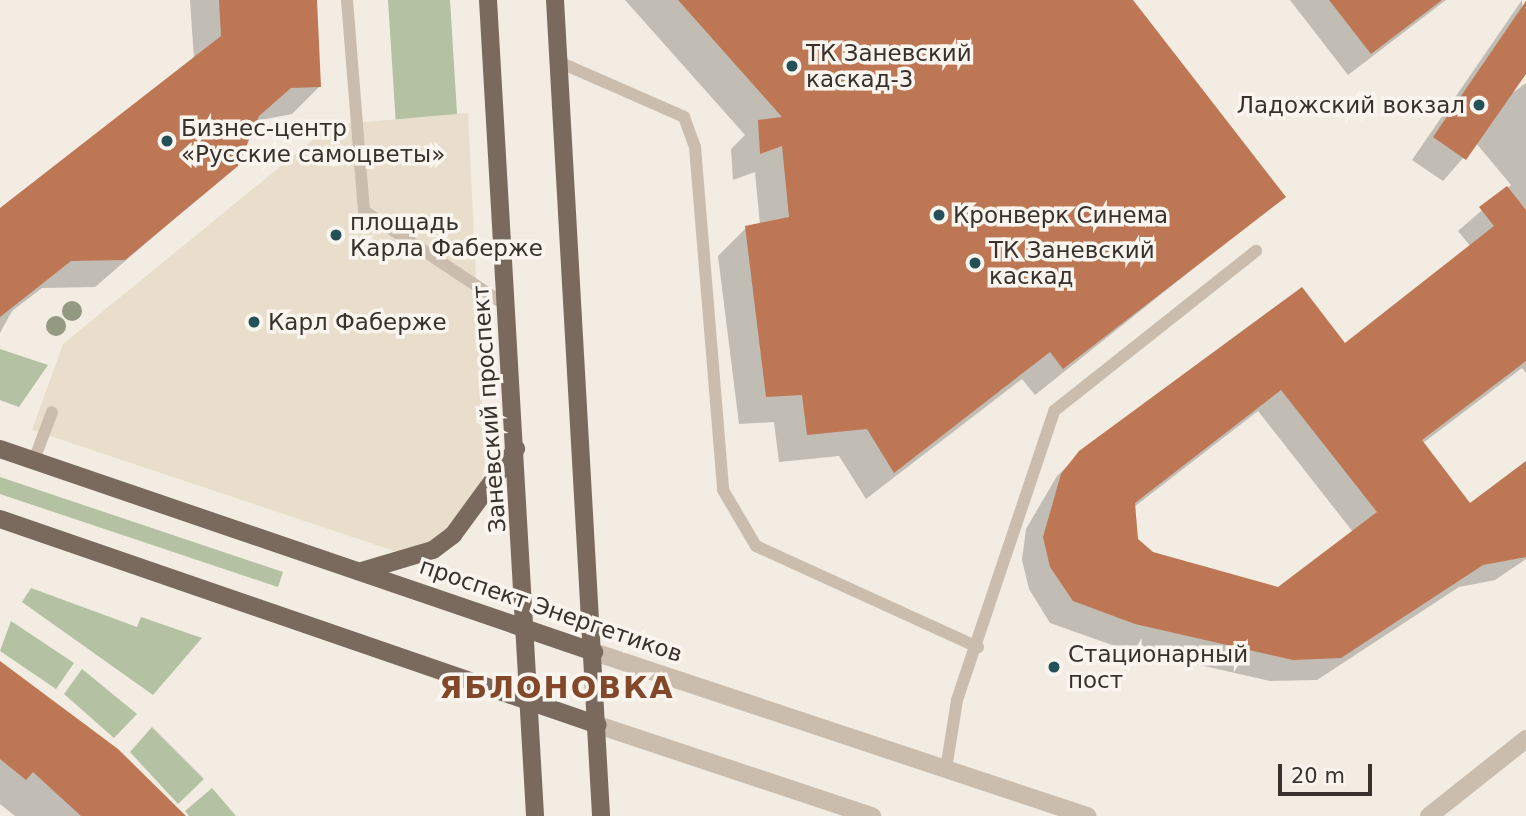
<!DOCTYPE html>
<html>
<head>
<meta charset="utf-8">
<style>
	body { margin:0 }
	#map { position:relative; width:1526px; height:816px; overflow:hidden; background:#f2ece2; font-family:"DejaVu Sans",sans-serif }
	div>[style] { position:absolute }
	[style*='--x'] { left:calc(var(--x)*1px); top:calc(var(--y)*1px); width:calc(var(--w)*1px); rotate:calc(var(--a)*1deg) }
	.green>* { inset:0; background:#b4c1a3 }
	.plaza>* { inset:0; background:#e9decb }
	.shadow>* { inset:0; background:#0003 }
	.building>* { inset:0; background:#be7755 }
	.service>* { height:12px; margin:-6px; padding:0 6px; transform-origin:6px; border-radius:6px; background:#cabdae }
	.tertiary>* { height:18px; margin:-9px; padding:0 9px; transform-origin:9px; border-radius:9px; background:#cabdae }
	.primary>* { height:18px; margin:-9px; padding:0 9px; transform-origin:9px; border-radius:9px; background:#7a6a5e }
	.trees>* { width:20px; height:20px; margin:-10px; border-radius:50%; background:#939a81 }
	.dots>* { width:19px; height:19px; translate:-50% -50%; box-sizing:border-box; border:4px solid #faf6ef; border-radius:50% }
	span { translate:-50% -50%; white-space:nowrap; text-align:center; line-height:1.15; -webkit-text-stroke:7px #faf6ef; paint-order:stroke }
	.poi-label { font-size:23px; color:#39312c }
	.left { translate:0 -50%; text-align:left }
	.right { translate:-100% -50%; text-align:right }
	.street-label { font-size:23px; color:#39312c }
	.district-label { font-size:30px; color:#83472a; font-weight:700; letter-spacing:2px }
	.scale { position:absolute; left:1278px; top:764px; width:94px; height:32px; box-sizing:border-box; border:4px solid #39312c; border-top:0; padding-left:9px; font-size:21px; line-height:24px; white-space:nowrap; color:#39312c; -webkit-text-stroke:5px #faf6ef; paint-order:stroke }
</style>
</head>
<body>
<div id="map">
	<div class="green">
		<i style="clip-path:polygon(388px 0,450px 0,465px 243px,402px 219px)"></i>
		<i style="clip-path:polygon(0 349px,48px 365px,19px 407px,0 400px)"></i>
		<i style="clip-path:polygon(0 477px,283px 572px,278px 587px,0 494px)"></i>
		<i style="clip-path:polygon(31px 588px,137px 627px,141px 617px,202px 638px,153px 695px,22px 602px)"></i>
		<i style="clip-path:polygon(11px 621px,74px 663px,56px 689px,0 651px)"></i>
		<i style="clip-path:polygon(82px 669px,137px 714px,114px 738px,64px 694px)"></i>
		<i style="clip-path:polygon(152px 727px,204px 779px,178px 804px,130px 752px)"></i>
		<i style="clip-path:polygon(212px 788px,236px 816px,189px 816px,185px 811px)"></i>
	</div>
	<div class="plaza">
		<i style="clip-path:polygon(468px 113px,485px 463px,479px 492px,448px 538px,400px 553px,32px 430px,63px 344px,331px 125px)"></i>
	</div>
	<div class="shadow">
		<i style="clip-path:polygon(190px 0,313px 0,320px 86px,292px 114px,255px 121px,237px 165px,95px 287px,42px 288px,12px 311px,0 333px,0 210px,194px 59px)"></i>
		<i style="clip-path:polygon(625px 0,1131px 0,1283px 197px,1035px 395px,1022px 379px,866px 499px,839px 456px,779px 462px,774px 422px,739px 424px,718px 256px,746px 228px,760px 225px,755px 172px,733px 180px,731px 149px,745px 135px)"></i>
		<i style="clip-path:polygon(1290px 0,1446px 0,1348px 75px)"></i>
		<i style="clip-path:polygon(evenodd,1522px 0,1526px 71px,1511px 94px,1526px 83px,1526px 373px,1522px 368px,1423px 443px,1470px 506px,1526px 463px,1526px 559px,1495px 580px,1459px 587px,1317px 680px,1270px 681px,1112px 645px,1050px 623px,1029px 589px,1022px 560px,1026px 529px,1057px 476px,1081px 452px,1345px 346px,1471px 247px,1458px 231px,1511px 185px,1476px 143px,1443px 181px,1412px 160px,1522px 0,1258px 411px,1353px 532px,1278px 588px,1152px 554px,1136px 540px,1134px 507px,1258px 411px)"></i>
		<i style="clip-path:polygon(0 663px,183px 816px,15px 816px,0 804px)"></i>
	</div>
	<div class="building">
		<i style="clip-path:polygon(219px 0,317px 0,321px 87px,291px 88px,259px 116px,238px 166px,125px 260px,71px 261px,0 317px,0 208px,221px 36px)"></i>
		<i style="clip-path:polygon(678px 0,1133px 0,1286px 197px,1063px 369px,1050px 352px,894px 473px,867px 429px,807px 435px,802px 395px,766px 397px,745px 226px,789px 217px,782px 146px,760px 154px,758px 120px,782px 117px)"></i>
		<i style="clip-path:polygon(1329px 0,1442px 0,1371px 54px)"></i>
		<i style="clip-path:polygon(1526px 1px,1526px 74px,1466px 160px,1433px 137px)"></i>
		<i style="clip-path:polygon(evenodd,1507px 186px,1526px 210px,1526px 361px,1422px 440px,1470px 503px,1526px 461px,1526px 557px,1483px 565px,1341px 658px,1293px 660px,1135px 624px,1073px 601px,1050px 567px,1043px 537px,1061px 474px,1079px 451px,1302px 287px,1345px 343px,1494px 226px,1479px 207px,1507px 186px,1281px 390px,1377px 512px,1278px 587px,1153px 552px,1138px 539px,1135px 503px,1281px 390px)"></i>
		<i style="clip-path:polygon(0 661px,118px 749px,186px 816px,81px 816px,33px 772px,26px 780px,0 759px)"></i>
	</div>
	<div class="service">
		<i style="--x:347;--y:0;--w:212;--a:85.4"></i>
		<i style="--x:364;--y:211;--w:172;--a:33.6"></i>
		<i style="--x:559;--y:62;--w:137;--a:23.7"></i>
		<i style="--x:684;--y:117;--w:32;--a:70"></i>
		<i style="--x:695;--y:147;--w:344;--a:85.3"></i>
		<i style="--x:723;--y:490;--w:65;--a:59.5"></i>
		<i style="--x:756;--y:546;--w:244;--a:24.5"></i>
		<i style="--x:34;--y:460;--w:51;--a:-69.4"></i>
		<i style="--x:946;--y:769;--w:70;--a:-80.9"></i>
		<i style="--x:957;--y:700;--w:305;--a:-71.4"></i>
		<i style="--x:1054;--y:411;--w:258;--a:-38.4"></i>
	</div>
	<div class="tertiary">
		<i style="--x:594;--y:652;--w:520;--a:18.4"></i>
		<i style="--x:598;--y:725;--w:289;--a:18.4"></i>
		<i style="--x:1429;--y:816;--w:124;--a:-38.4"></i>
	</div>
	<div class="primary">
		<i style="--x:488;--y:0;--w:817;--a:86.7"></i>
		<i style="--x:555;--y:0;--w:817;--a:86.77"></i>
		<i style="--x:0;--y:449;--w:628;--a:18.87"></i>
		<i style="--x:0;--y:519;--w:632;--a:19.01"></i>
		<i style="--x:362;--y:571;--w:74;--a:-16.5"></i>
		<i style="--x:433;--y:550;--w:25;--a:-37"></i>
		<i style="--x:453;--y:535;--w:107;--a:-53.8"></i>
	</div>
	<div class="trees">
		<i style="left:72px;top:311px"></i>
		<i style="left:56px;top:326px"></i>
	</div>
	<div class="dots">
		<i style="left:792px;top:66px;background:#245159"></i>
		<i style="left:1479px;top:105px;background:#245159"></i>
		<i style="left:167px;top:141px;background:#245159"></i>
		<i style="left:939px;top:215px;background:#245159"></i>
		<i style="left:336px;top:235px;background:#245159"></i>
		<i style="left:975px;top:263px;background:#245159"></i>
		<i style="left:254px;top:322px;background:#245159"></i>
		<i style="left:1054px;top:667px;background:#245159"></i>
	</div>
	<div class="poi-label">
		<span class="left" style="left:806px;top:66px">ТК Заневский<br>каскад-3</span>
		<span class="right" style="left:1465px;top:105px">Ладожский вокзал</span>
		<span class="left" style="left:181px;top:141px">Бизнес-центр<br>«Русские самоцветы»</span>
		<span class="left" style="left:953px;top:215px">Кронверк Синема</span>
		<span class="left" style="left:350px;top:235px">площадь<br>Карла Фаберже</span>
		<span class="left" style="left:989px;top:263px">ТК Заневский<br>каскад</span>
		<span class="left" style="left:268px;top:322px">Карл Фаберже</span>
		<span class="left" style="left:1068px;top:667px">Стационарный<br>пост</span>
	</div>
	<div class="street-label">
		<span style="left:489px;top:409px;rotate:-94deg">Заневский проспект</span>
		<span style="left:551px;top:610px;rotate:19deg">проспект Энергетиков</span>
	</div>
	<div class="district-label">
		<span style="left:557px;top:688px">ЯБЛОНОВКА</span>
	</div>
	<div class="scale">20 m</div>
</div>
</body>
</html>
